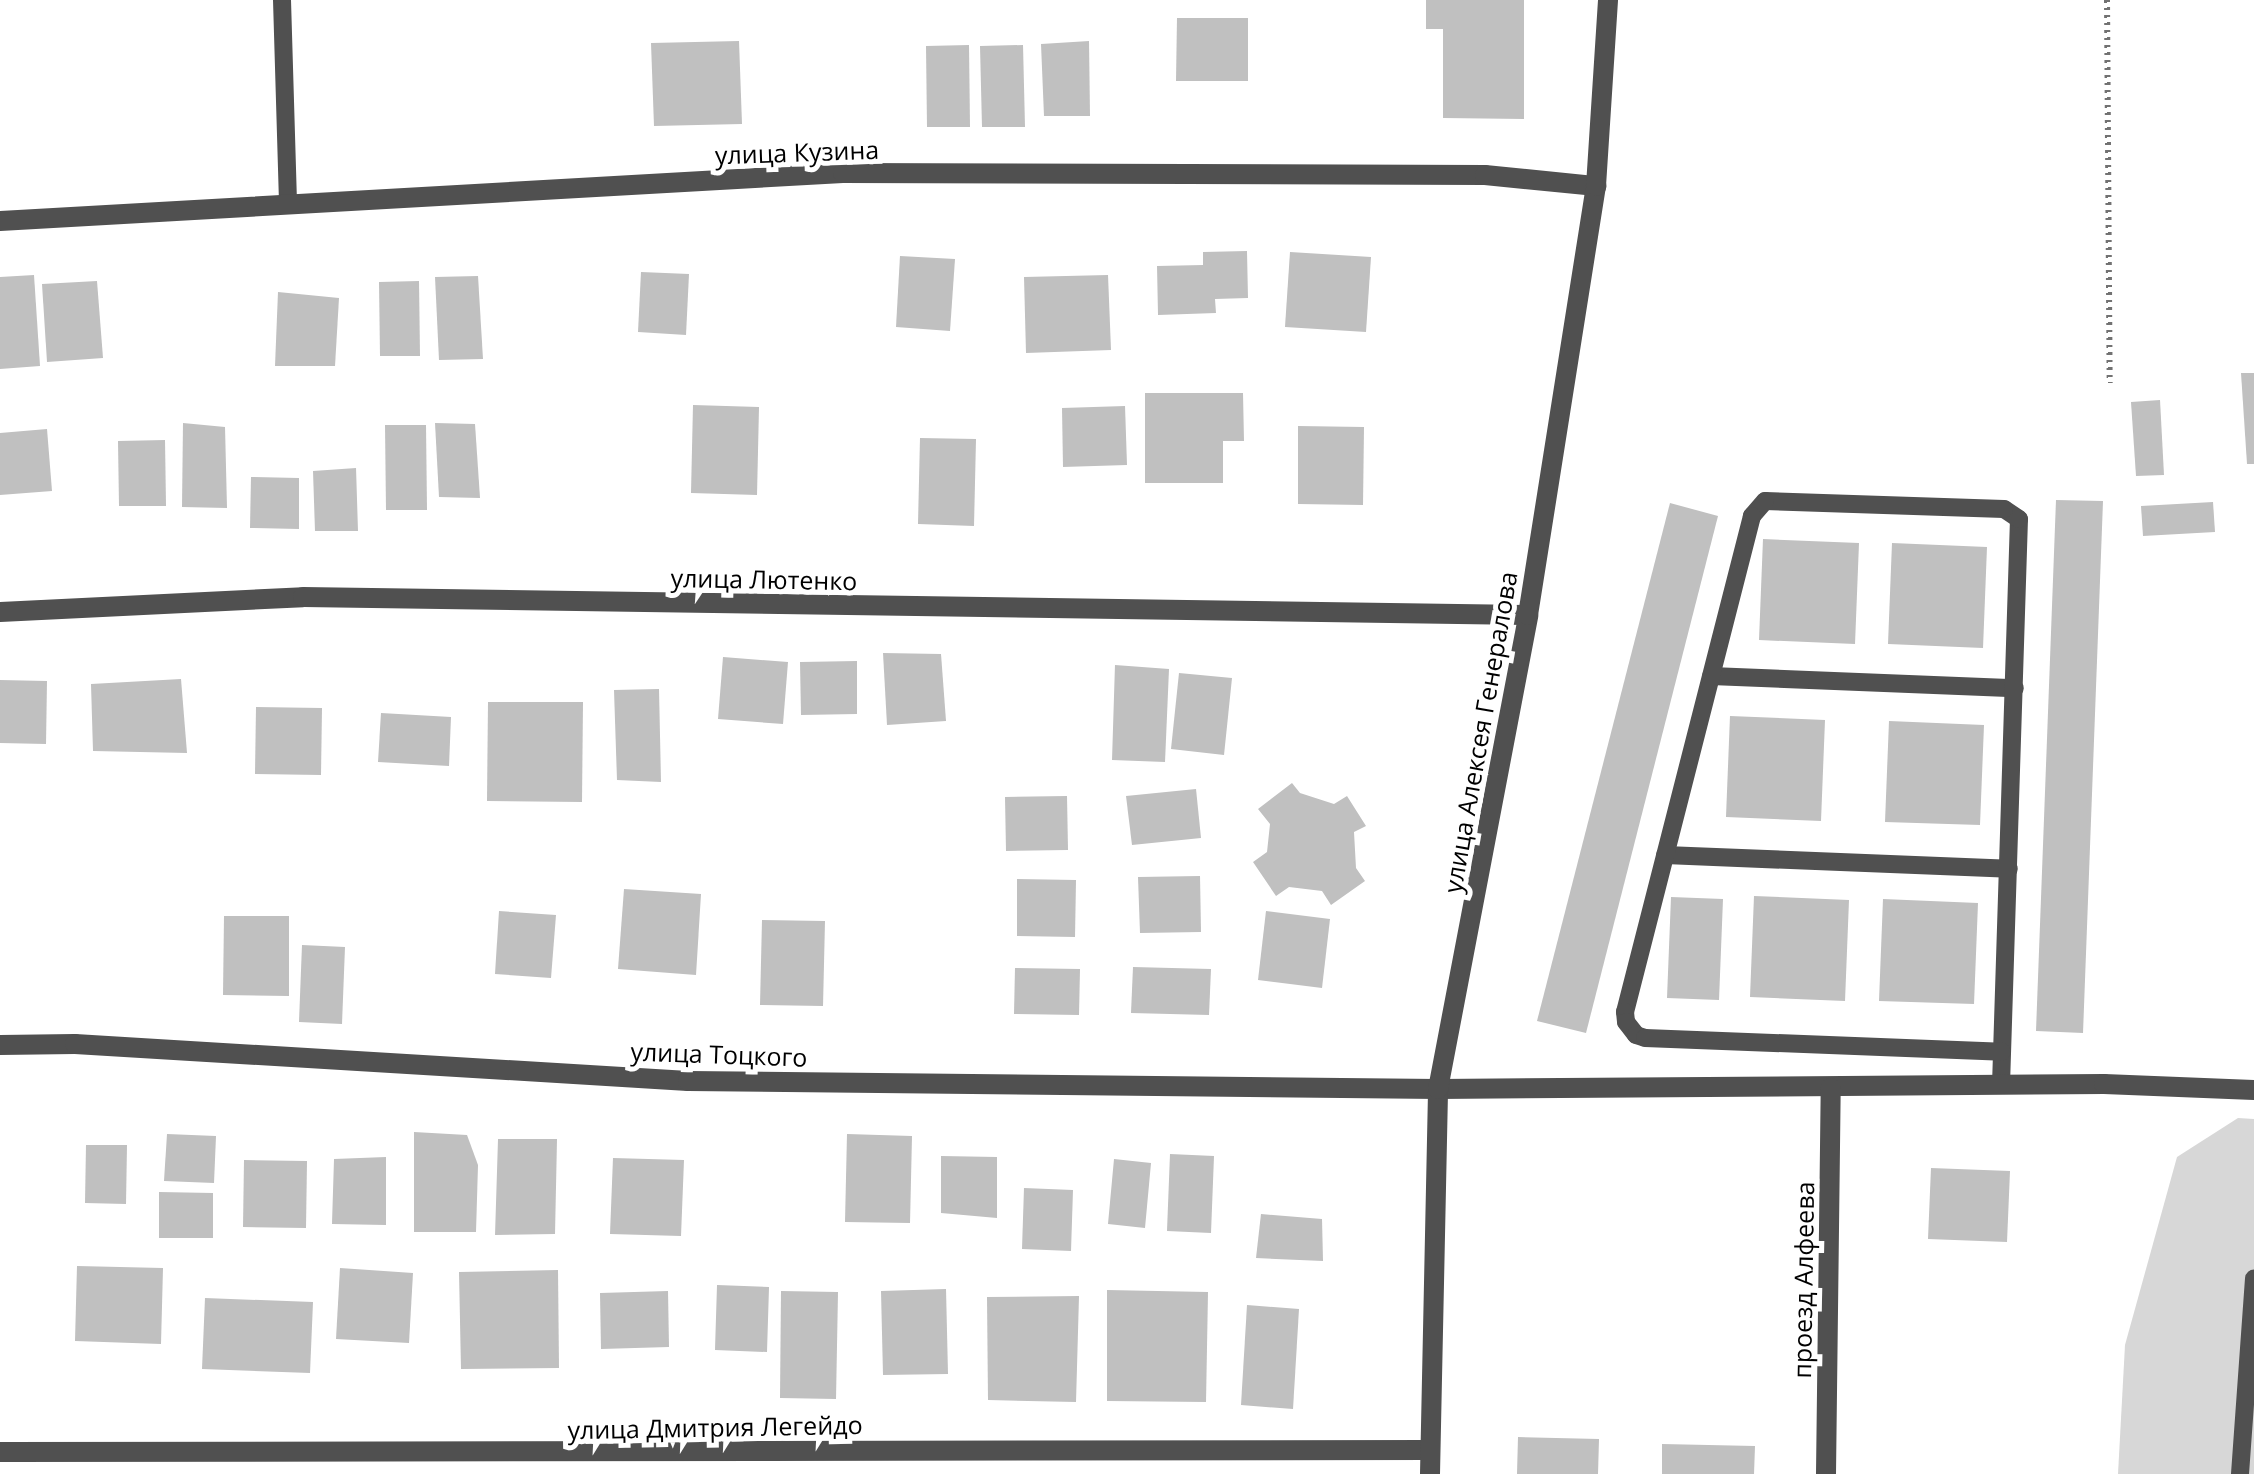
<!DOCTYPE html>
<html>
<head>
<meta charset="utf-8">
<style>
	body { margin:0 }
	#map { position:relative; width:2254px; height:1474px; overflow:hidden; background:#fff; font-family:"Open Sans",sans-serif }
	div>[style] { position:absolute }
	[style*='--x'] { left:calc(var(--x)*1px); top:calc(var(--y)*1px); width:calc(var(--w)*1px); rotate:calc(var(--a)*1deg) }
	.green>* { inset:0; background:#d7d7d7 }
	.building>* { inset:0; background:#c0c0c0 }
	.path>* { height:6px; margin-top:-3px; transform-origin:0; background:repeating-linear-gradient(90deg,#727272 0 2.5px,transparent 0 7.5px) }
	.service>* { height:18px; margin:-9px; padding:0 9px; transform-origin:9px; border-radius:9px; background:#505050 }
	.minor>* { height:20px; margin:-10px; padding:0 10px; transform-origin:10px; border-radius:10px; background:#505050 }
	span { translate:-50% -50%; white-space:nowrap; text-align:center; line-height:1.15; -webkit-text-stroke:10px #fff; paint-order:stroke }
	.street-label { font-size:25px; color:#000 }
</style>
</head>
<body>
<div id="map">
	<div class="green">
		<i style="clip-path:polygon(2238px 1118px,2254px 1119px,2254px 1474px,2118px 1474px,2125px 1345px,2177px 1157px)"></i>
	</div>
	<div class="building">
		<i style="clip-path:polygon(1426px 0,1524px 0,1524px 119px,1443px 118px,1443px 29px,1426px 29px)"></i>
		<i style="clip-path:polygon(1177px 18px,1248px 18px,1248px 81px,1176px 81px)"></i>
		<i style="clip-path:polygon(739px 41px,742px 124px,654px 126px,651px 43px)"></i>
		<i style="clip-path:polygon(1089px 41px,1090px 116px,1044px 116px,1041px 44px)"></i>
		<i style="clip-path:polygon(969px 45px,970px 127px,927px 127px,926px 46px)"></i>
		<i style="clip-path:polygon(1023px 45px,1025px 127px,982px 127px,980px 46px)"></i>
		<i style="clip-path:polygon(1247px 251px,1248px 298px,1215px 299px,1216px 313px,1158px 315px,1157px 266px,1203px 265px,1203px 252px)"></i>
		<i style="clip-path:polygon(1290px 252px,1371px 257px,1366px 332px,1285px 327px)"></i>
		<i style="clip-path:polygon(900px 256px,955px 259px,950px 331px,896px 327px)"></i>
		<i style="clip-path:polygon(641px 272px,689px 274px,686px 335px,638px 332px)"></i>
		<i style="clip-path:polygon(34px 275px,40px 366px,0 369px,0 277px)"></i>
		<i style="clip-path:polygon(1108px 275px,1111px 350px,1026px 353px,1024px 277px)"></i>
		<i style="clip-path:polygon(478px 276px,483px 359px,439px 360px,435px 277px)"></i>
		<i style="clip-path:polygon(97px 281px,103px 358px,47px 362px,42px 284px)"></i>
		<i style="clip-path:polygon(419px 281px,420px 356px,380px 356px,379px 282px)"></i>
		<i style="clip-path:polygon(278px 292px,339px 298px,335px 366px,275px 366px)"></i>
		<i style="clip-path:polygon(2241px 373px,2254px 373px,2254px 464px,2247px 464px)"></i>
		<i style="clip-path:polygon(1145px 393px,1243px 393px,1244px 441px,1223px 441px,1223px 483px,1145px 483px)"></i>
		<i style="clip-path:polygon(2160px 400px,2164px 475px,2136px 476px,2131px 402px)"></i>
		<i style="clip-path:polygon(693px 405px,759px 407px,757px 495px,691px 493px)"></i>
		<i style="clip-path:polygon(1125px 406px,1127px 465px,1063px 467px,1062px 408px)"></i>
		<i style="clip-path:polygon(183px 423px,225px 427px,227px 508px,182px 507px)"></i>
		<i style="clip-path:polygon(435px 423px,475px 424px,480px 498px,439px 497px)"></i>
		<i style="clip-path:polygon(385px 425px,426px 425px,427px 510px,386px 510px)"></i>
		<i style="clip-path:polygon(1298px 426px,1364px 427px,1363px 505px,1298px 504px)"></i>
		<i style="clip-path:polygon(47px 429px,52px 491px,0 495px,0 433px)"></i>
		<i style="clip-path:polygon(920px 438px,976px 439px,974px 526px,918px 524px)"></i>
		<i style="clip-path:polygon(165px 440px,166px 506px,119px 506px,118px 441px)"></i>
		<i style="clip-path:polygon(356px 468px,358px 531px,315px 531px,313px 471px)"></i>
		<i style="clip-path:polygon(251px 477px,299px 478px,299px 529px,250px 528px)"></i>
		<i style="clip-path:polygon(2056px 500px,2103px 501px,2083px 1033px,2036px 1031px)"></i>
		<i style="clip-path:polygon(2213px 502px,2215px 532px,2143px 536px,2141px 506px)"></i>
		<i style="clip-path:polygon(1670px 503px,1718px 516px,1586px 1033px,1537px 1021px)"></i>
		<i style="clip-path:polygon(1763px 539px,1859px 543px,1855px 644px,1759px 640px)"></i>
		<i style="clip-path:polygon(1892px 543px,1987px 547px,1983px 648px,1888px 644px)"></i>
		<i style="clip-path:polygon(883px 653px,941px 654px,946px 721px,887px 725px)"></i>
		<i style="clip-path:polygon(723px 657px,788px 662px,783px 724px,718px 719px)"></i>
		<i style="clip-path:polygon(857px 661px,857px 714px,801px 715px,800px 662px)"></i>
		<i style="clip-path:polygon(1115px 665px,1169px 669px,1165px 762px,1112px 760px)"></i>
		<i style="clip-path:polygon(1179px 673px,1232px 678px,1224px 755px,1171px 749px)"></i>
		<i style="clip-path:polygon(181px 679px,187px 753px,93px 751px,91px 684px)"></i>
		<i style="clip-path:polygon(0 680px,47px 681px,46px 744px,0 743px)"></i>
		<i style="clip-path:polygon(659px 689px,661px 782px,617px 780px,614px 690px)"></i>
		<i style="clip-path:polygon(488px 702px,583px 702px,582px 802px,487px 801px)"></i>
		<i style="clip-path:polygon(256px 707px,322px 708px,321px 775px,255px 774px)"></i>
		<i style="clip-path:polygon(381px 713px,451px 717px,449px 766px,378px 762px)"></i>
		<i style="clip-path:polygon(1730px 716px,1825px 720px,1821px 821px,1726px 817px)"></i>
		<i style="clip-path:polygon(1889px 721px,1984px 725px,1980px 825px,1885px 822px)"></i>
		<i style="clip-path:polygon(1292px 783px,1300px 793px,1334px 804px,1347px 796px,1366px 826px,1354px 832px,1356px 868px,1365px 881px,1331px 905px,1322px 891px,1289px 887px,1276px 896px,1253px 862px,1267px 852px,1270px 824px,1258px 809px)"></i>
		<i style="clip-path:polygon(1196px 789px,1201px 838px,1132px 845px,1126px 796px)"></i>
		<i style="clip-path:polygon(1067px 796px,1068px 850px,1006px 851px,1005px 797px)"></i>
		<i style="clip-path:polygon(1200px 876px,1201px 932px,1140px 933px,1138px 877px)"></i>
		<i style="clip-path:polygon(1017px 879px,1076px 880px,1075px 937px,1017px 936px)"></i>
		<i style="clip-path:polygon(624px 889px,701px 894px,696px 975px,618px 969px)"></i>
		<i style="clip-path:polygon(1754px 896px,1849px 900px,1845px 1001px,1750px 997px)"></i>
		<i style="clip-path:polygon(1671px 897px,1723px 899px,1719px 1000px,1667px 998px)"></i>
		<i style="clip-path:polygon(1883px 899px,1978px 903px,1974px 1004px,1879px 1001px)"></i>
		<i style="clip-path:polygon(499px 911px,556px 915px,551px 978px,495px 974px)"></i>
		<i style="clip-path:polygon(1266px 911px,1330px 919px,1322px 988px,1258px 980px)"></i>
		<i style="clip-path:polygon(224px 916px,289px 916px,289px 996px,223px 995px)"></i>
		<i style="clip-path:polygon(762px 920px,825px 921px,823px 1006px,760px 1005px)"></i>
		<i style="clip-path:polygon(302px 945px,345px 947px,342px 1024px,299px 1022px)"></i>
		<i style="clip-path:polygon(1133px 967px,1211px 969px,1209px 1015px,1131px 1013px)"></i>
		<i style="clip-path:polygon(1015px 968px,1080px 969px,1079px 1015px,1014px 1014px)"></i>
		<i style="clip-path:polygon(414px 1132px,467px 1135px,478px 1165px,476px 1232px,414px 1232px)"></i>
		<i style="clip-path:polygon(167px 1134px,216px 1136px,214px 1183px,164px 1181px)"></i>
		<i style="clip-path:polygon(847px 1134px,912px 1136px,910px 1223px,845px 1222px)"></i>
		<i style="clip-path:polygon(498px 1139px,557px 1139px,555px 1234px,495px 1235px)"></i>
		<i style="clip-path:polygon(86px 1145px,127px 1145px,126px 1204px,85px 1203px)"></i>
		<i style="clip-path:polygon(1170px 1154px,1214px 1156px,1211px 1233px,1167px 1231px)"></i>
		<i style="clip-path:polygon(941px 1156px,997px 1157px,997px 1218px,941px 1213px)"></i>
		<i style="clip-path:polygon(386px 1157px,386px 1225px,332px 1224px,334px 1159px)"></i>
		<i style="clip-path:polygon(613px 1158px,684px 1160px,681px 1236px,610px 1234px)"></i>
		<i style="clip-path:polygon(1114px 1159px,1151px 1163px,1145px 1228px,1108px 1224px)"></i>
		<i style="clip-path:polygon(244px 1160px,307px 1161px,306px 1228px,243px 1227px)"></i>
		<i style="clip-path:polygon(1931px 1168px,2010px 1171px,2007px 1242px,1928px 1239px)"></i>
		<i style="clip-path:polygon(1024px 1188px,1073px 1190px,1071px 1251px,1022px 1249px)"></i>
		<i style="clip-path:polygon(159px 1192px,213px 1193px,213px 1238px,159px 1238px)"></i>
		<i style="clip-path:polygon(1261px 1214px,1322px 1219px,1323px 1261px,1256px 1258px)"></i>
		<i style="clip-path:polygon(77px 1266px,163px 1268px,161px 1344px,75px 1341px)"></i>
		<i style="clip-path:polygon(340px 1268px,413px 1273px,409px 1343px,336px 1339px)"></i>
		<i style="clip-path:polygon(558px 1270px,559px 1368px,461px 1369px,459px 1272px)"></i>
		<i style="clip-path:polygon(717px 1285px,769px 1287px,767px 1352px,715px 1350px)"></i>
		<i style="clip-path:polygon(946px 1289px,948px 1374px,883px 1375px,881px 1291px)"></i>
		<i style="clip-path:polygon(1107px 1290px,1208px 1292px,1206px 1402px,1107px 1401px)"></i>
		<i style="clip-path:polygon(668px 1291px,669px 1347px,601px 1349px,600px 1293px)"></i>
		<i style="clip-path:polygon(781px 1291px,838px 1292px,836px 1399px,780px 1398px)"></i>
		<i style="clip-path:polygon(1079px 1296px,1076px 1402px,988px 1400px,987px 1297px)"></i>
		<i style="clip-path:polygon(205px 1298px,313px 1302px,310px 1373px,202px 1369px)"></i>
		<i style="clip-path:polygon(1247px 1305px,1299px 1309px,1293px 1409px,1241px 1405px)"></i>
		<i style="clip-path:polygon(1518px 1437px,1599px 1439px,1598px 1474px,1517px 1474px)"></i>
		<i style="clip-path:polygon(1662px 1444px,1755px 1446px,1754px 1474px,1662px 1474px)"></i>
	</div>
	<div class="path">
		<i style="--x:2107;--y:0;--w:383;--a:89.6"></i>
	</div>
	<div class="service">
		<i style="--x:282;--y:0;--w:202;--a:88.3"></i>
		<i style="--x:1711;--y:676;--w:304;--a:2.3"></i>
		<i style="--x:1665;--y:855;--w:344;--a:2.3"></i>
		<i style="--x:2001;--y:1085;--w:566;--a:-88.18"></i>
		<i style="--x:2019;--y:519;--w:18;--a:-146"></i>
		<i style="--x:2004;--y:509;--w:239;--a:-178.1"></i>
		<i style="--x:1765;--y:501;--w:20;--a:131"></i>
		<i style="--x:1752;--y:516;--w:512;--a:104.36"></i>
		<i style="--x:1625;--y:1012;--w:10;--a:84"></i>
		<i style="--x:1626;--y:1022;--w:16;--a:52"></i>
		<i style="--x:1636;--y:1035;--w:9;--a:18"></i>
		<i style="--x:1645;--y:1038;--w:357;--a:2.2"></i>
		<i style="--x:2240;--y:1474;--w:196;--a:-85.9"></i>
	</div>
	<div class="minor">
		<i style="--x:0;--y:221;--w:844;--a:-3.26"></i>
		<i style="--x:843;--y:173;--w:642;--a:0.18"></i>
		<i style="--x:1485;--y:175;--w:112;--a:5.7"></i>
		<i style="--x:0;--y:612;--w:303;--a:-2.8"></i>
		<i style="--x:303;--y:597;--w:1225;--a:0.84"></i>
		<i style="--x:0;--y:1045;--w:75;--a:-0.8"></i>
		<i style="--x:75;--y:1044;--w:614;--a:3.45"></i>
		<i style="--x:688;--y:1081;--w:750;--a:0.61"></i>
		<i style="--x:1438;--y:1089;--w:666;--a:-0.43"></i>
		<i style="--x:2104;--y:1084;--w:150;--a:2.3"></i>
		<i style="--x:0;--y:1452;--w:1430;--a:-0.08"></i>
		<i style="--x:1430;--y:1474;--w:385;--a:-88.8"></i>
		<i style="--x:1438;--y:1089;--w:482;--a:-79.2"></i>
		<i style="--x:1528;--y:615;--w:434;--a:-81"></i>
		<i style="--x:1596;--y:186;--w:186;--a:-86.3"></i>
		<i style="--x:1826;--y:1474;--w:386;--a:-89.3"></i>
	</div>
	<div class="street-label">
		<span style="left:797px;top:152px;rotate:-2deg">улица Кузина</span>
		<span style="left:764px;top:579px;rotate:1deg">улица Лютенко</span>
		<span style="left:1480px;top:732px;rotate:-80deg">улица Алексея Генералова</span>
		<span style="left:719px;top:1054px;rotate:2deg">улица Тоцкого</span>
		<span style="left:1803px;top:1280px;rotate:-89deg">проезд Алфеева</span>
		<span style="left:715px;top:1427px;rotate:-1deg">улица Дмитрия Легейдо</span>
	</div>
</div>
</body>
</html>
